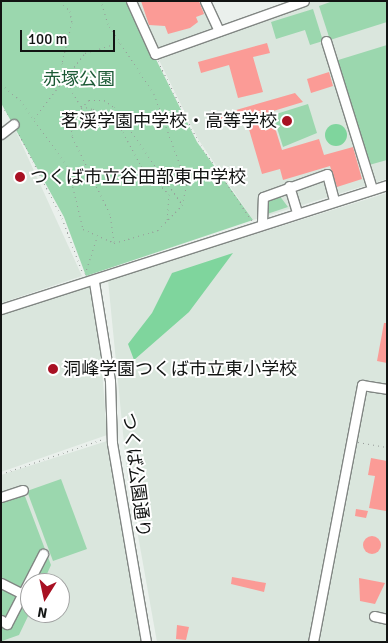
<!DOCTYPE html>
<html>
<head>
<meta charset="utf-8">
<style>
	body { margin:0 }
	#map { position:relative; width:388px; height:643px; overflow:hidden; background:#eaf0ec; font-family:Signika,"Noto Sans JP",sans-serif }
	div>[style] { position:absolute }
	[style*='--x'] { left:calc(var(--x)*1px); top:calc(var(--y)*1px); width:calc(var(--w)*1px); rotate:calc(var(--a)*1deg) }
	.built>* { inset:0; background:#dae6dd }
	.green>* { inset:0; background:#9bd7ae }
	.water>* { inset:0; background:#7fd59d }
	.round { border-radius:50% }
	.building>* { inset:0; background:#fb9b96 }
	.path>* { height:1px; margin-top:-0.5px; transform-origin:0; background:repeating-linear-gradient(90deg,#979b99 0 1px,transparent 0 5px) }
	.roads { filter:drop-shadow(1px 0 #818683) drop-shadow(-1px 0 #818683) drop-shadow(0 1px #818683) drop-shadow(0 -1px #818683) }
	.minor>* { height:9px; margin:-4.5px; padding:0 4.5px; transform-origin:4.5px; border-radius:4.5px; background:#fff }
	.dots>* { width:14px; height:14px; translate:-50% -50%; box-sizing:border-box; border:2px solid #fff; border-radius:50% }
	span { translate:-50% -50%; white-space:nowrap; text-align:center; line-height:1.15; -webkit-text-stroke:4px #fff; paint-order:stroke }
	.park-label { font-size:18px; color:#1c5a36 }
	.poi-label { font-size:18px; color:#121413 }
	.right { translate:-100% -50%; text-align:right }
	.left { translate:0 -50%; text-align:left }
	.street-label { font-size:18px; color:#121413 }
	.frame { position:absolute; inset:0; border:2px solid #121413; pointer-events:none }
	.north { position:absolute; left:20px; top:573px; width:50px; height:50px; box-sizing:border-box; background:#fff; border:1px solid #a0a1a1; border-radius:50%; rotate:190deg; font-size:14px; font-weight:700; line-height:20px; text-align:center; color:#121413 }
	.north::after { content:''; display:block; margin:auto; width:18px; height:22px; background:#a81123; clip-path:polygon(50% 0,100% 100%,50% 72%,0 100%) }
	.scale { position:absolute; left:20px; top:30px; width:95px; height:22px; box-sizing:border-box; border:2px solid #121413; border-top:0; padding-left:6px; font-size:15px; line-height:18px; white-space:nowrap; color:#121413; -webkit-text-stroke:4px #fff; paint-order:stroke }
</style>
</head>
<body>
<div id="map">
	<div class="built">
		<i style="clip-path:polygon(134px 1px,202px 1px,214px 27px,156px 50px)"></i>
		<i style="clip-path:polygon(314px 1px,387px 1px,387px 179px,253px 220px,198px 139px,157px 56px)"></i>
		<i style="clip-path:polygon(14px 127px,82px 276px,1px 303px,1px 137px)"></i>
		<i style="clip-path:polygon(387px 193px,387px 642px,157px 642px,127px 474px,108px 280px)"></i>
		<i style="clip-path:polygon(90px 286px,97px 305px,107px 435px,1px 472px,1px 315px)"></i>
		<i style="clip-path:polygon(evenodd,107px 441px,143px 642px,1px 642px,1px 475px,107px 441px,30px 583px,60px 583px,60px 613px,30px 613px,30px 583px)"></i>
	</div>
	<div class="green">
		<i style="clip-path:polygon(1px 1px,127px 1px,197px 142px,253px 220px,86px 276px,64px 217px,1px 103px)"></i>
		<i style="clip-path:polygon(333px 1px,387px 1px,387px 22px,330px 40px,319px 6px)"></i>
		<i style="clip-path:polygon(313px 9px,323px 41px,310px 45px,305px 30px,276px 39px,271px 22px)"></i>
		<i style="clip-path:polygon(387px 45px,387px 160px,369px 165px,335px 61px)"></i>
		<i style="clip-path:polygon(308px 104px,317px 133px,283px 147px,273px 115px)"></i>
		<i style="clip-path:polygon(279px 195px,288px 207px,264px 215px,266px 198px)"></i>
		<i style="clip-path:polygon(61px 479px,87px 549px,53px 561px,27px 491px)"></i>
		<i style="clip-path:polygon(23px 491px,51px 565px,43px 583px,30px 583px,30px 612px,19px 635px,2px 641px,1px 498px)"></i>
	</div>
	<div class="water">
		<i class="round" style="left:325px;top:124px;width:22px;height:22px"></i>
		<i style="clip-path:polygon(233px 253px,189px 312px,134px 360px,128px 344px,152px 313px,172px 273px)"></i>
	</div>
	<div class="building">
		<i style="clip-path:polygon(141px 1px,199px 1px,204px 14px,196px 17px,198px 22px,190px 28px,168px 34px,165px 26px,149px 25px)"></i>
		<i style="clip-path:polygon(267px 43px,270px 53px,253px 57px,263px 92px,238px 98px,229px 65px,201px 73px,198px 62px)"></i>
		<i style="clip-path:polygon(329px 72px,333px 86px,311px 93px,307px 79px)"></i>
		<i style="clip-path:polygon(295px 93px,303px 102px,270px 112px,282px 150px,319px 139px,324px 155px,353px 147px,362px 179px,337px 187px,330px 166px,283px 180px,280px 169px,262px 174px,246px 119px,216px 128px,212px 117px)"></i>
		<i style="clip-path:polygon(384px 323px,387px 323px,387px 363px,377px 361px)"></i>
		<i style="clip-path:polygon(371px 458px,387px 461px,386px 511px,369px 508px,375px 476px,368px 475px)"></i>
		<i style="clip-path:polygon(356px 509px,368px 511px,366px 518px,355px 516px)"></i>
		<i class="round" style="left:363px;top:536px;width:18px;height:18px"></i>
		<i style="clip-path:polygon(232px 577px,266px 583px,264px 592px,231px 584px)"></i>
		<i style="clip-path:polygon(359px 578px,385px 583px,375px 604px,360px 601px)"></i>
		<i style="clip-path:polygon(177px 625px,189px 627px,186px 640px,176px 639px)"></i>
	</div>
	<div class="path">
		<i style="--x:60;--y:1;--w:14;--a:45"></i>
		<i style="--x:70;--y:11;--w:11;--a:80"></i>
		<i style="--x:72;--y:22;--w:42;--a:103.7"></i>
		<i style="--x:62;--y:63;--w:26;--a:72"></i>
		<i style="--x:70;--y:88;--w:21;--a:59"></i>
		<i style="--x:81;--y:106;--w:12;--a:14"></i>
		<i style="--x:93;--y:109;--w:38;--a:37"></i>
		<i style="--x:123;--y:132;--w:38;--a:62"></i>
		<i style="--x:141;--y:166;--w:40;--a:45"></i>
		<i style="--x:169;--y:194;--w:27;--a:94"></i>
		<i style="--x:158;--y:61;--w:89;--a:63.4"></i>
		<i style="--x:198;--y:141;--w:97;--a:56"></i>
		<i style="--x:1;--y:84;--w:25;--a:40"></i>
		<i style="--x:20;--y:100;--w:82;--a:54.4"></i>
		<i style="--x:68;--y:167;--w:64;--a:76.4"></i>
		<i style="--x:83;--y:229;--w:34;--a:24"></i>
		<i style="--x:114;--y:243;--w:46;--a:-16.5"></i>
		<i style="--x:158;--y:230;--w:35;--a:-46"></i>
		<i style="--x:182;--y:205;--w:22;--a:-77"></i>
		<i style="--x:187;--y:184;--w:96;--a:-110.1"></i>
		<i style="--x:154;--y:94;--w:84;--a:-123.3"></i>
		<i style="--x:108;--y:24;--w:24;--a:-107"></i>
		<i style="--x:1;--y:106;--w:15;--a:53"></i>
		<i style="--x:34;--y:118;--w:83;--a:-51.9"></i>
		<i style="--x:85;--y:53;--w:38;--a:-17"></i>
		<i style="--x:17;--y:130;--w:99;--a:62.9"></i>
		<i style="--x:62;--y:218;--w:60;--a:69.4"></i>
		<i style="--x:114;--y:242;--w:28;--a:-98"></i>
		<i style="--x:110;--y:214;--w:87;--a:-116"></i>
		<i style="--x:72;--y:136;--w:17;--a:-93"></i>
		<i style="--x:71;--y:119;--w:26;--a:-47"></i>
		<i style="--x:89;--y:100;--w:15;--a:0"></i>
		<i style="--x:104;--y:100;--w:12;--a:35"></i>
		<i style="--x:114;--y:107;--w:118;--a:55"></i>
		<i style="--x:85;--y:274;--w:38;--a:-72"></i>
		<i style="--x:358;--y:442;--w:29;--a:10"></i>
		<i style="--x:1;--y:474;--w:108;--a:-18.9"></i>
	</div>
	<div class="roads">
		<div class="minor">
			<i style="--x:131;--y:1;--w:58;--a:65.6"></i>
			<i style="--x:155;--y:54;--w:158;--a:-19.6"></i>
			<i style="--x:205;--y:1;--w:33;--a:65"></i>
			<i style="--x:326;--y:41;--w:155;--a:72.7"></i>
			<i style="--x:1;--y:134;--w:16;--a:-38"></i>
			<i style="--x:289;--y:186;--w:27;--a:73"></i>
			<i style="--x:262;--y:223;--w:26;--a:-88"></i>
			<i style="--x:263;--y:197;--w:68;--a:-19.8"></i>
			<i style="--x:327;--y:174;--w:28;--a:75"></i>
			<i style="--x:94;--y:282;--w:100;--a:80.8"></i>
			<i style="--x:110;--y:381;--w:62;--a:88.2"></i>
			<i style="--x:112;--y:443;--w:202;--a:80.3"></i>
			<i style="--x:1;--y:309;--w:405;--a:-17.8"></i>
			<i style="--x:1;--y:497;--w:23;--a:-18"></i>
			<i style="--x:1;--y:583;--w:25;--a:27"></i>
			<i style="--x:374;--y:616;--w:13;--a:13"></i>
			<i style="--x:1;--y:620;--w:7;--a:34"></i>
			<i style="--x:7;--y:624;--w:79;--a:-62.8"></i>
			<i style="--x:313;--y:642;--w:262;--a:-79.2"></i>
			<i style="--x:362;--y:385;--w:25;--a:9"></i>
		</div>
	</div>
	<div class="dots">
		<i style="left:287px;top:121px;background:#a81123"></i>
		<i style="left:20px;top:177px;background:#a81123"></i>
		<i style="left:53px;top:369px;background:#a81123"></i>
	</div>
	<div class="park-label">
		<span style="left:79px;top:79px">赤塚公園</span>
	</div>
	<div class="poi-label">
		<span class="right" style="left:277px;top:121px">茗渓学園中学校・高等学校</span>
		<span class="left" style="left:30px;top:177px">つくば市立谷田部東中学校</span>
		<span class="left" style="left:63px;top:369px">洞峰学園つくば市立東小学校</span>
	</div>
	<div class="street-label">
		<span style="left:136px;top:475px;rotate:83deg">つくば公園通り</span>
	</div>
	<div class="frame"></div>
	<div class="north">N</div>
	<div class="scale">100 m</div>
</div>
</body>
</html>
